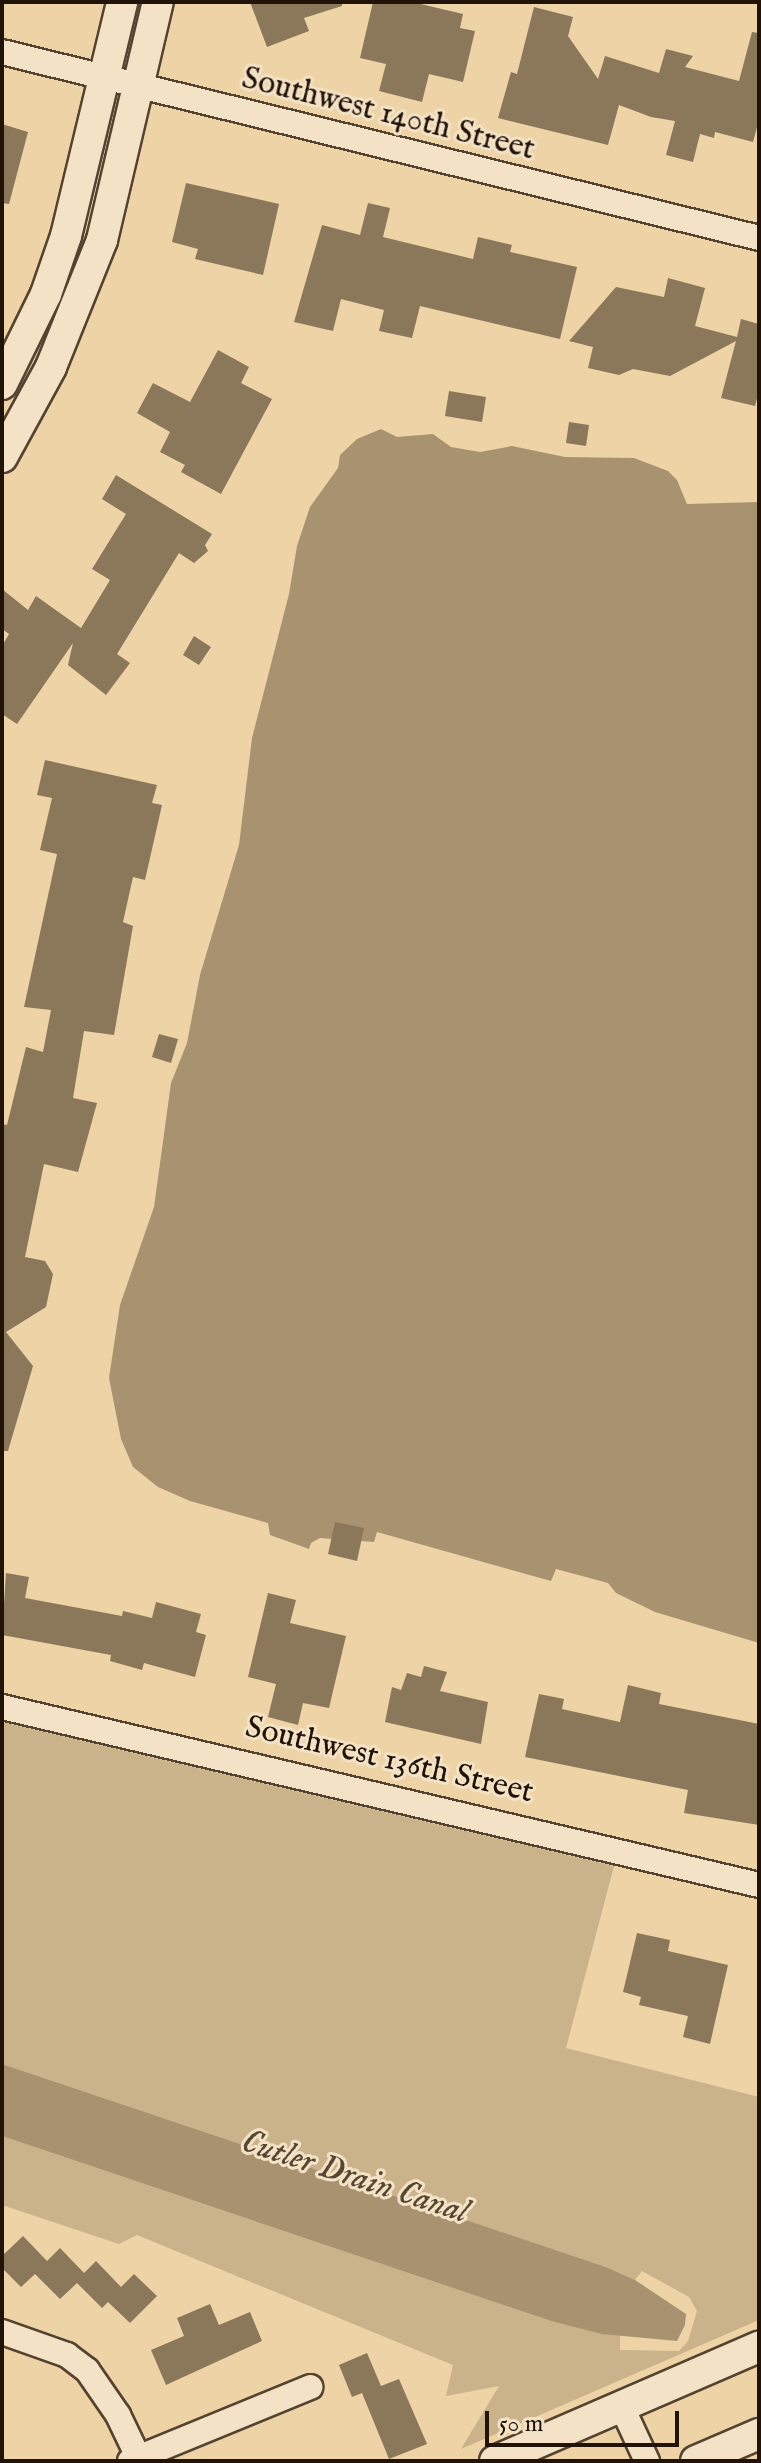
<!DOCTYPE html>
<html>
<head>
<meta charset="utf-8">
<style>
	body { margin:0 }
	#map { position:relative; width:761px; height:2463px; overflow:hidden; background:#edd3a6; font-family:"IM FELL English",serif }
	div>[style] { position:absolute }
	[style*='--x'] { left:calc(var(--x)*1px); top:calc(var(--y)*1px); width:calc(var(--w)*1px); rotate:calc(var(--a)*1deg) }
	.green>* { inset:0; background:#cab28b }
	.water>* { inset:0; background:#a89270 }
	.building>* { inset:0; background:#8b775a }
	.roads { filter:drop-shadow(2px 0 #544330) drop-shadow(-2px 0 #544330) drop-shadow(0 2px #544330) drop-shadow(0 -2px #544330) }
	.minor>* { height:24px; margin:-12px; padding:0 12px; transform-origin:12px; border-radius:12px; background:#f3e2c5 }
	.tertiary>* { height:30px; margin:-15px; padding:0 15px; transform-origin:15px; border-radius:15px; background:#f3e2c5 }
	span { translate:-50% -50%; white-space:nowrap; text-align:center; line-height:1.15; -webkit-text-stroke:6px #f3e2c5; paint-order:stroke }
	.street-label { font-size:32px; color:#211308 }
	.water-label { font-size:34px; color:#574632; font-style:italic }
	.frame { position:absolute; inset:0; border:4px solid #211308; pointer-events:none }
	.scale { position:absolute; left:485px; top:2411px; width:194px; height:36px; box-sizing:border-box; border:4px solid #211308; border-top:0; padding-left:10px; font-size:24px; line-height:28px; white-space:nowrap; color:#211308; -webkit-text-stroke:6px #f3e2c5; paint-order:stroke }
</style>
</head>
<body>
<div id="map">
	<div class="green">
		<i style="clip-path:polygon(2px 1722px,614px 1866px,566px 2048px,759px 2097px,759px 2320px,461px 2449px,499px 2386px,446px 2396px,453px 2365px,137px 2235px,119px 2244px,2px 2205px,2px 2136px,551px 2321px,620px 2335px,620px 2350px,679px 2351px,688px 2341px,697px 2311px,689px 2297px,642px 2271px,635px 2280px,606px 2267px,2px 2064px)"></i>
	</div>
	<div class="water">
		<i style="clip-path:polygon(381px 429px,397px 437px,433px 434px,451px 447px,480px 452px,512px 446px,565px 457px,634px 458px,668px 471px,677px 480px,687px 504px,759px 502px,759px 1643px,655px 1612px,616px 1593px,608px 1583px,556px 1569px,551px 1581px,377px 1532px,374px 1542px,320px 1538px,311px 1543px,309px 1549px,270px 1535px,268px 1523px,190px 1501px,158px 1487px,133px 1467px,121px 1439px,109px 1378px,120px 1305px,154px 1207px,171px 1083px,187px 1043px,200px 975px,239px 845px,252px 738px,289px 594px,297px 546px,310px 507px,338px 468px,340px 455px,357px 439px)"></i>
		<i style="clip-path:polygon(2px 2064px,606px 2267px,635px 2280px,686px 2314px,685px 2325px,677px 2341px,602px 2334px,551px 2321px,2px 2136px)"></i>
	</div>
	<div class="building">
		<i style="clip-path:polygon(250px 2px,342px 2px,342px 6px,304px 18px,309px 31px,267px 47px)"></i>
		<i style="clip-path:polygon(373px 2px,412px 2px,463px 14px,460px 28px,475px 31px,463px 82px,429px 74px,422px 102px,379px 91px,386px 64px,360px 58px)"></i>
		<i style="clip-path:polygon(534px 7px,573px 17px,568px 36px,598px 79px,605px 56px,659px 73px,666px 49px,693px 56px,685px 67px,739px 81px,752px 32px,759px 33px,759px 120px,753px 142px,715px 132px,714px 138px,700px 134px,693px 162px,666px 155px,675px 121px,651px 117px,619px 105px,608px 145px,498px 118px,511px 72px,517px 74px)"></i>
		<i style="clip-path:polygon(2px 124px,28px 132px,9px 204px,2px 203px)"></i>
		<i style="clip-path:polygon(186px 183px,279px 204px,263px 275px,195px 259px,198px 249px,172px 242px)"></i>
		<i style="clip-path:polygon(368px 203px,390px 208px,383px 237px,473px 259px,478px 237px,512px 245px,510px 252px,577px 267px,560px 339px,420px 306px,412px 338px,379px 331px,384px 310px,341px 299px,333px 331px,294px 322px,322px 225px,360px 235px)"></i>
		<i style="clip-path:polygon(668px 278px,705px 288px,695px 326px,737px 337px,741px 319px,759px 324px,759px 391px,755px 406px,721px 398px,736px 341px,670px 376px,633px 369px,619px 375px,588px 368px,593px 347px,569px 341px,616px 287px,664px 297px)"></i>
		<i style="clip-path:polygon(218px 350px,249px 367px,241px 383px,272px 399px,221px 494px,181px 472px,185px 465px,160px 452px,170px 432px,137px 413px,153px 383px,190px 402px)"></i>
		<i style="clip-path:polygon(449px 391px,486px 397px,482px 422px,445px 416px)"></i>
		<i style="clip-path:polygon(569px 422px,589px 425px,586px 446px,566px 443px)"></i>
		<i style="clip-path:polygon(116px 475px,212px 534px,205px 545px,208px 551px,194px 563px,179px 553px,117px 654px,130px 663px,106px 695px,68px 665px,73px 643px,17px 724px,2px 714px,2px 646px,9px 634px,2px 629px,2px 589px,28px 610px,36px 596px,81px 628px,110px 580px,92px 569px,126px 514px,102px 499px)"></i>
		<i style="clip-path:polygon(194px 636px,211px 647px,199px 665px,183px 655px)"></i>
		<i style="clip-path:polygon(45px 760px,157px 785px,152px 803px,162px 805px,145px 880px,133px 877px,123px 922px,133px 926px,114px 1035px,84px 1031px,73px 1098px,97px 1103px,78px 1172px,44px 1164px,25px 1257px,45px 1261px,53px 1274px,46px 1307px,6px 1332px,33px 1366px,8px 1451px,2px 1451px,2px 1124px,7px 1125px,26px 1047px,43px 1052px,51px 1010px,24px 1007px,57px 854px,40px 850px,52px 798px,37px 795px)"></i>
		<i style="clip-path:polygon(159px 1034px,178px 1039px,171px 1063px,152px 1057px)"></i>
		<i style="clip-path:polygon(335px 1522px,364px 1528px,357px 1561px,328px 1554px)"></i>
		<i style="clip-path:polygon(6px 1573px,29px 1577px,25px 1598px,122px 1616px,123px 1611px,152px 1618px,156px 1602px,201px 1614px,196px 1632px,206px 1635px,195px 1677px,144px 1663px,142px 1670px,110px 1661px,111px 1655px,2px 1635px)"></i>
		<i style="clip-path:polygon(268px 1593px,296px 1600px,290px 1623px,346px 1636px,329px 1708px,303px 1703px,298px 1725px,268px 1717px,276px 1684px,248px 1677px)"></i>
		<i style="clip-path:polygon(424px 1666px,447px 1672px,440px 1691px,488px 1702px,481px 1744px,385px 1722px,392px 1687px,401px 1690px,407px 1673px,421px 1677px)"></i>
		<i style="clip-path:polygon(628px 1685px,661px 1693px,659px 1704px,759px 1724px,759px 1825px,684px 1813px,688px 1790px,525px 1757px,539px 1694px,564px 1699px,562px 1709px,620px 1722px)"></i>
		<i style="clip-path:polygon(637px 1933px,670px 1940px,668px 1951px,728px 1965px,710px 2044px,683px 2037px,688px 2016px,639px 2005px,641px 1997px,623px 1992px)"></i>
		<i style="clip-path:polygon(23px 2236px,47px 2261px,60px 2248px,84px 2273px,96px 2261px,121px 2287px,134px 2274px,157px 2296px,130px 2323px,108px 2302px,102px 2308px,77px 2283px,60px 2299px,35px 2274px,21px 2287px,2px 2268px,2px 2256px)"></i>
		<i style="clip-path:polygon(210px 2304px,219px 2325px,250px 2312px,262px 2341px,166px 2385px,151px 2350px,184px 2336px,177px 2318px)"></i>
		<i style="clip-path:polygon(367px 2353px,381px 2386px,399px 2379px,427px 2444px,389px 2459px,362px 2393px,352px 2397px,339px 2365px)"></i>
	</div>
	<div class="roads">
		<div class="minor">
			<i style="--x:2;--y:52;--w:780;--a:13.8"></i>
			<i style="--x:2;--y:1707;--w:778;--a:13.23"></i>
			<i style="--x:2;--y:2332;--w:69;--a:19.5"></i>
			<i style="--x:67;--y:2355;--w:25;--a:37"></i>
			<i style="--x:87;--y:2370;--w:55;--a:55.4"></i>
			<i style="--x:118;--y:2415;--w:51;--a:64.4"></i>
			<i style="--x:621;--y:2405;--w:62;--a:65.1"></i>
			<i style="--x:130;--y:2461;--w:195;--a:-22.3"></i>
		</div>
		<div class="tertiary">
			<i style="--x:2;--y:384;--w:100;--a:-63.9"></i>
			<i style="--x:46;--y:294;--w:61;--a:-71"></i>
			<i style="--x:66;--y:236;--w:241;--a:-76.5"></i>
			<i style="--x:2;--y:457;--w:102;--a:-61.4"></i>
			<i style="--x:51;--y:367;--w:137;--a:-68.1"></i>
			<i style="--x:102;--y:240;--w:244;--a:-76.8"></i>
			<i style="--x:495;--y:2461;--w:288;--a:-23.4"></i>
			<i style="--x:696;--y:2461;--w:69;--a:-23.2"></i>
		</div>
	</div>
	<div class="street-label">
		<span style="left:388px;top:115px;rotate:14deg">Southwest 140th Street</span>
		<span style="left:389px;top:1761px;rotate:13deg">Southwest 136th Street</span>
	</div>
	<div class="water-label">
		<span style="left:355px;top:2177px;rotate:18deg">Cutler Drain Canal</span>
	</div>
	<div class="frame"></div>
	<div class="scale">50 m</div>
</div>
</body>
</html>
